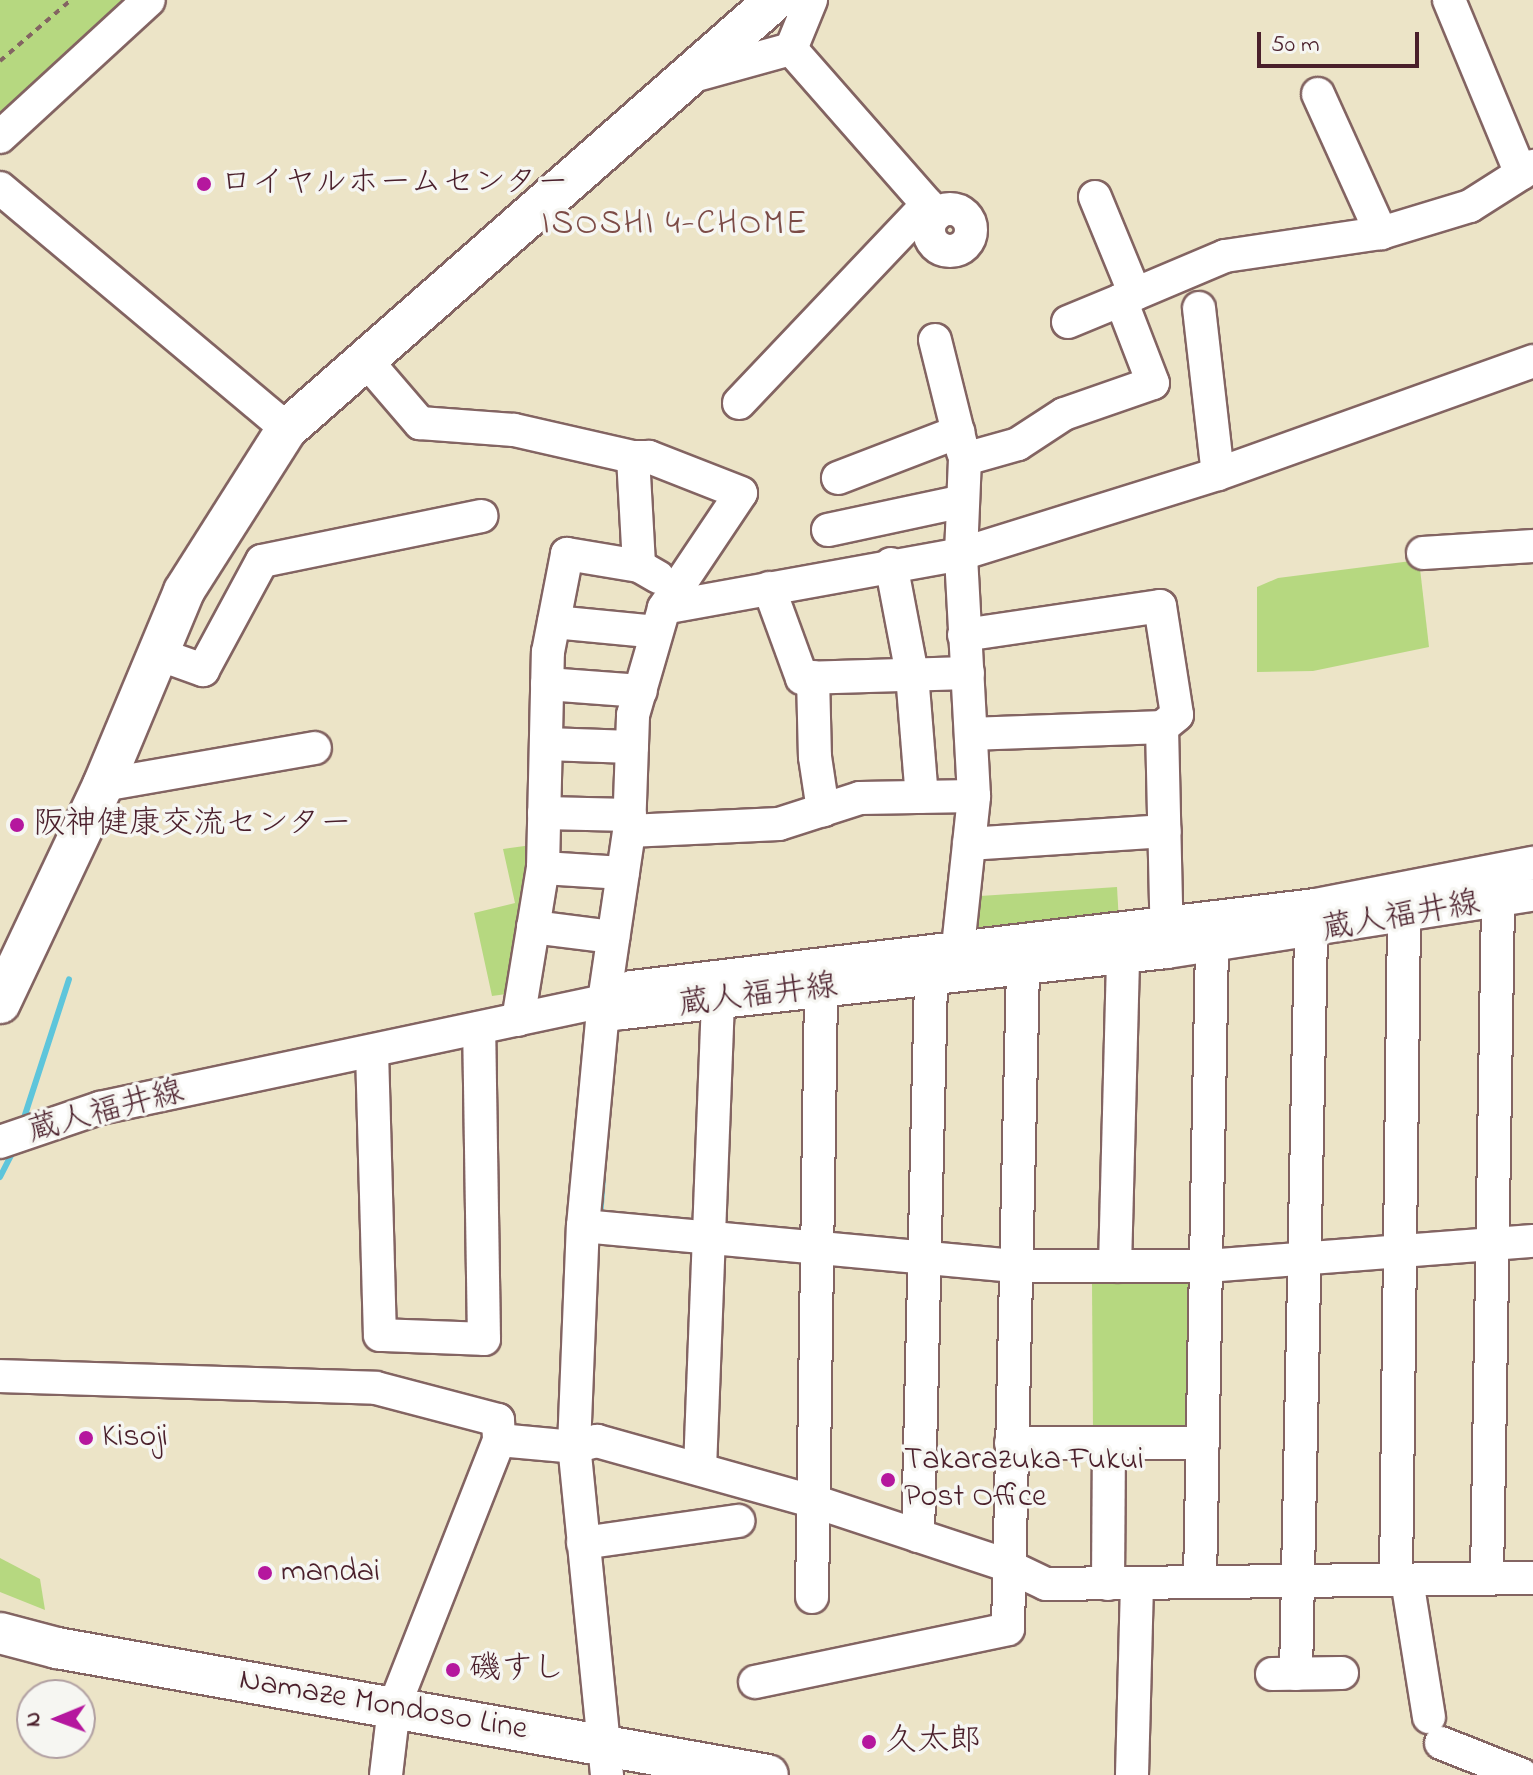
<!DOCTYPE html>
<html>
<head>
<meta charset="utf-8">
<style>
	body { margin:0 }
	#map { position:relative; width:1533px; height:1775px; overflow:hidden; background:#ece4c7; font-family:"Indie Flower","Klee One",sans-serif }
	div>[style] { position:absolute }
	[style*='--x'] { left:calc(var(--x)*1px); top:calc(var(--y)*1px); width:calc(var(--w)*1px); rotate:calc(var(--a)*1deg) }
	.green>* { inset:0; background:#b6d880 }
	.stream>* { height:6px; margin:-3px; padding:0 3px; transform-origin:3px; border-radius:3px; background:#5ec5db }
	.path>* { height:4px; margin-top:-2px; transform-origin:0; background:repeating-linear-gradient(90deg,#836462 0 6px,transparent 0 12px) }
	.roads { filter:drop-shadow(2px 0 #836462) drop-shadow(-2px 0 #836462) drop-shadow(0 2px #836462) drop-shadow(0 -2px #836462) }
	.minor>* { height:32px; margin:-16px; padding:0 16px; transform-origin:16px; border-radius:16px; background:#fff }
	.minor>.ring { margin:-16px; padding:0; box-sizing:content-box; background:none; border:32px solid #fff; border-radius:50% }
	.major>* { height:40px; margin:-20px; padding:0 20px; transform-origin:20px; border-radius:20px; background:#fff }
	.dots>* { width:22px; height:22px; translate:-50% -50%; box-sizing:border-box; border:4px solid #f6f6f2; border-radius:50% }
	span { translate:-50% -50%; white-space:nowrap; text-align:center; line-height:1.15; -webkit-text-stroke:7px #f6f6f2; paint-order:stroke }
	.poi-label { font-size:32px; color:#4a1f2b }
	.left { translate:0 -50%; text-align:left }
	.street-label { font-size:32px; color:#4a1f2b }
	.neighbourhood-label { font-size:34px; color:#7c4b46; letter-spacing:2px }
	.north { position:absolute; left:16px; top:1679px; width:80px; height:80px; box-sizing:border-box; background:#f6f6f2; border:2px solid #b1a0a2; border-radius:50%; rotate:269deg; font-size:22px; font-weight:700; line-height:32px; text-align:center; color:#4a1f2b }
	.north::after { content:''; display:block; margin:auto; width:28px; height:36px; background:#b5179e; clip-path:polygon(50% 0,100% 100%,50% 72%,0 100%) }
	.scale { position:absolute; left:1257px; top:32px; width:162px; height:36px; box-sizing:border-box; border:4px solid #4a1f2b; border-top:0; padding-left:10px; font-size:24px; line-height:28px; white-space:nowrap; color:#4a1f2b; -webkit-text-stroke:6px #f6f6f2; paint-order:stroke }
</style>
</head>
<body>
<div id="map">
	<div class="green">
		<i style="clip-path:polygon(0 0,122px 0,0 117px)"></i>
		<i style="clip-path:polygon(1419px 560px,1429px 647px,1313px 671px,1257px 672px,1257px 587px,1278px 578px)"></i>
		<i style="clip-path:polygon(532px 845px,513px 993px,492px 996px,474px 913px,515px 903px,503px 849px)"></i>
		<i style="clip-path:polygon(1117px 887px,1119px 922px,976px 938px,980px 896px)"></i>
		<i style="clip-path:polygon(1195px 1279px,1197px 1435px,1093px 1434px,1092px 1282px)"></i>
		<i style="clip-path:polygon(0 1558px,40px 1579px,45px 1610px,0 1592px)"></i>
	</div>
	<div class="stream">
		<i style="--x:22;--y:1124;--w:152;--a:-72"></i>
		<i style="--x:0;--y:1177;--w:29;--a:-63"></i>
		<i style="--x:600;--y:1218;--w:41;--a:-85.8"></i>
	</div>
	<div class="path">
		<i style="--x:0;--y:61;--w:94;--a:-40.7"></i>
	</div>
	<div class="roads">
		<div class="minor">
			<i style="--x:1449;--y:0;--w:188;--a:67.5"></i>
			<i style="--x:791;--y:49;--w:220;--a:48.7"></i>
			<i style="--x:689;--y:77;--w:106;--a:-15.4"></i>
			<i style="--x:791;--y:49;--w:53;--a:-67.8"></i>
			<i style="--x:1318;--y:94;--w:153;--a:65.6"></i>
			<i style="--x:0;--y:137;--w:202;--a:-42.6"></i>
			<i style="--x:0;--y:188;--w:375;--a:40"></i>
			<i style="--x:1095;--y:197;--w:105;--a:67.6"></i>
			<i class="ring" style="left:929px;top:209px;width:10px;height:10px"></i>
			<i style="--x:1199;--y:308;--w:167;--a:83.5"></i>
			<i style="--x:1068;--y:322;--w:57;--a:-22.5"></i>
			<i style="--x:935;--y:340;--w:115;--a:76"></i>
			<i style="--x:364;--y:358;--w:86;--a:49.3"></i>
			<i style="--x:420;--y:423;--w:94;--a:4.3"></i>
			<i style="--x:514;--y:430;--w:122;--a:12.8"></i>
			<i style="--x:633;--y:457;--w:109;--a:86.8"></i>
			<i style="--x:639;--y:566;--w:22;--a:30"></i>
			<i style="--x:739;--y:403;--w:274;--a:-46.5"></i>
			<i style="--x:838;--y:478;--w:129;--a:-21"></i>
			<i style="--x:828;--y:530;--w:138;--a:-12.1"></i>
			<i style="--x:1423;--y:553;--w:110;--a:-3.6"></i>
			<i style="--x:891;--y:564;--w:112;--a:79.2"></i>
			<i style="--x:912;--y:674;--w:123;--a:85.4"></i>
			<i style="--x:769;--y:588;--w:96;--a:69.9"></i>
			<i style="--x:802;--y:678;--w:166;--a:-1.7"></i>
			<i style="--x:664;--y:608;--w:302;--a:-10.3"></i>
			<i style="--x:961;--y:554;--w:269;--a:-17.3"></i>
			<i style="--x:1218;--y:474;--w:335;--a:-19.7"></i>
			<i style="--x:554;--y:622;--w:103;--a:5.5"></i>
			<i style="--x:964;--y:635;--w:198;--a:-8.4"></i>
			<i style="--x:1160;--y:606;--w:110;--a:81.1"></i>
			<i style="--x:1177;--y:715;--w:19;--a:141"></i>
			<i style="--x:1162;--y:727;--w:218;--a:88.7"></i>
			<i style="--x:158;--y:654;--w:48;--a:19.6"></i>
			<i style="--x:203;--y:670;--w:124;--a:-61.6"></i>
			<i style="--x:262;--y:561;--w:224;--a:-11.6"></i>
			<i style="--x:813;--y:677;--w:80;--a:88.6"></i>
			<i style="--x:815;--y:757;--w:54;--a:81.4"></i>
			<i style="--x:547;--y:684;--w:94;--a:4.3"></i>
			<i style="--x:971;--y:734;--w:191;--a:-2.1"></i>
			<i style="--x:546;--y:744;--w:86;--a:2"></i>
			<i style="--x:103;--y:785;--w:215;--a:-9.9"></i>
			<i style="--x:544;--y:813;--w:86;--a:1.3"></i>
			<i style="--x:629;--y:831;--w:150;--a:-2.7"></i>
			<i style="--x:779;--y:824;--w:85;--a:-17.8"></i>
			<i style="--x:860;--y:798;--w:114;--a:-1"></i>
			<i style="--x:969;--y:844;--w:196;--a:-3.8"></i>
			<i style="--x:543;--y:868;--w:80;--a:3.6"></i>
			<i style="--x:533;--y:927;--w:81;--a:7.1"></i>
			<i style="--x:955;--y:975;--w:180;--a:-83.9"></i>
			<i style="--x:974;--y:796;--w:242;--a:-93.1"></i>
			<i style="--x:961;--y:554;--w:95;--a:-87.6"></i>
			<i style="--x:965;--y:459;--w:55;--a:-15.8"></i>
			<i style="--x:1018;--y:444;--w:55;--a:-33.1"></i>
			<i style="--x:1064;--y:414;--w:94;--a:-19.2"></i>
			<i style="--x:1153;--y:383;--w:89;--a:-111.1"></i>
			<i style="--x:1121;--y:300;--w:113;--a:-22.9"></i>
			<i style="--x:1225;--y:256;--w:158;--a:-8.4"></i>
			<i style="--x:1381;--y:233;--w:93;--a:-16.9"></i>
			<i style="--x:1470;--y:206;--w:75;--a:-32.4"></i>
			<i style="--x:604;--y:1001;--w:16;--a:55"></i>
			<i style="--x:613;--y:1014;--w:10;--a:-6"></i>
			<i style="--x:623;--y:1013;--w:547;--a:-6.4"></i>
			<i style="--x:1167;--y:952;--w:370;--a:-8.9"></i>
			<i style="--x:518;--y:1020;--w:154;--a:-80.7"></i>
			<i style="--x:543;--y:868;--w:216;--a:-88.7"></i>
			<i style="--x:548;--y:652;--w:100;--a:-79"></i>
			<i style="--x:567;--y:554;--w:73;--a:9.5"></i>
			<i style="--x:372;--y:1051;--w:284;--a:88.4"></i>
			<i style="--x:380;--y:1335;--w:104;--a:2.2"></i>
			<i style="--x:484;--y:1339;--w:311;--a:-90.9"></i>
			<i style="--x:0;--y:1142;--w:106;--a:-18.8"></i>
			<i style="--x:100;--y:1108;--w:515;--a:-11.99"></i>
			<i style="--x:604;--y:1001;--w:31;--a:-27"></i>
			<i style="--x:632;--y:987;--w:689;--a:-6.84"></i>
			<i style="--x:1316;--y:905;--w:221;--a:-11"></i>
			<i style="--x:583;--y:1226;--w:436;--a:5.3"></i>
			<i style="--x:1017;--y:1266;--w:190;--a:0"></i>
			<i style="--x:1207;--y:1266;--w:327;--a:-4.4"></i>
			<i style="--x:1115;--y:1266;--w:309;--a:-88.5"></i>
			<i style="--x:0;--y:1376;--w:376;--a:1.8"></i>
			<i style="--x:376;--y:1388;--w:126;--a:14.7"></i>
			<i style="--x:498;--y:1420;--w:20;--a:87"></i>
			<i style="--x:1011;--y:1443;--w:192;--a:0"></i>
			<i style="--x:700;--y:1469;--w:468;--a:-87.8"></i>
			<i style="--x:918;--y:1536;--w:557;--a:-88.66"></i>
			<i style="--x:583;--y:1543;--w:157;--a:-8.1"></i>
			<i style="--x:1487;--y:1579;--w:678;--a:-89.07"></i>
			<i style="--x:1396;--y:1580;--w:662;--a:-89.31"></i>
			<i style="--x:1407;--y:1580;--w:139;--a:80.9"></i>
			<i style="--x:1200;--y:1581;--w:634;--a:-88.92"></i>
			<i style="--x:1108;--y:1584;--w:141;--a:-89.6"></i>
			<i style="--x:812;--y:1597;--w:608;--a:-89.15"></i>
			<i style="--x:1272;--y:1674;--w:70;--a:-0.8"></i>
			<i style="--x:1296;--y:1674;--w:741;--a:-88.84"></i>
			<i style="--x:755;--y:1682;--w:258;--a:-11.8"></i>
			<i style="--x:1008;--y:1629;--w:661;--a:-88.7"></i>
			<i style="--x:1441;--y:1743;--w:87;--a:21.6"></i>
			<i style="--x:386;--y:1775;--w:68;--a:-83.3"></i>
			<i style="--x:394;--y:1707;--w:287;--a:-68.5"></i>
			<i style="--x:499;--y:1440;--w:75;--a:5.3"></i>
			<i style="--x:574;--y:1447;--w:24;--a:-15"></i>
			<i style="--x:597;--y:1441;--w:227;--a:15.6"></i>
			<i style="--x:816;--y:1502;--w:200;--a:18.3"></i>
			<i style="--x:1006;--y:1565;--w:44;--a:25.4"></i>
			<i style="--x:1046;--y:1584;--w:487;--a:-0.7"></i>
			<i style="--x:607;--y:1775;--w:330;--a:-95.7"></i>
			<i style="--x:574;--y:1447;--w:221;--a:-87.7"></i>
			<i style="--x:583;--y:1226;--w:226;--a:-84.7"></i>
			<i style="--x:604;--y:1001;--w:172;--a:-81.6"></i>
			<i style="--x:629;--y:831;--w:116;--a:-88"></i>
			<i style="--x:633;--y:715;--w:111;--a:-73.8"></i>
			<i style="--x:664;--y:608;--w:138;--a:-56.2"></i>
			<i style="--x:741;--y:493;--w:99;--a:-158.6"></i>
			<i style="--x:649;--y:457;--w:16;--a:180"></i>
			<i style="--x:1132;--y:1775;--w:192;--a:-88.5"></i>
		</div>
		<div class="major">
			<i style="--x:0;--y:1003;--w:241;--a:-64.7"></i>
			<i style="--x:103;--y:785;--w:210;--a:-67.3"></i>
			<i style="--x:184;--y:591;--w:192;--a:-57.6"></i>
			<i style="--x:287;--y:429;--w:650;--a:-41.32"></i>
			<i style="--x:0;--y:1633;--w:59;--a:14.7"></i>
			<i style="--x:57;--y:1648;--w:722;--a:10.13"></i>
		</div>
	</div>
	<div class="dots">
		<i style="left:204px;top:184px;background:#b5179e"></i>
		<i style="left:17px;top:825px;background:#b5179e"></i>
		<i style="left:86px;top:1438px;background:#b5179e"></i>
		<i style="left:888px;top:1480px;background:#b5179e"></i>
		<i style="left:265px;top:1573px;background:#b5179e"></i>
		<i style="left:453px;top:1670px;background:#b5179e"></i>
		<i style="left:869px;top:1742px;background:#b5179e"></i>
	</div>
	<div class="poi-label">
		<span class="left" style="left:220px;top:184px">ロイヤルホームセンター</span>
		<span class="left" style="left:33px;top:825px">阪神健康交流センター</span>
		<span class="left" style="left:102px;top:1438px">Kisoji</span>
		<span class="left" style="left:904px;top:1480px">Takarazuka Fukui<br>Post Office</span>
		<span class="left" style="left:281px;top:1573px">mandai</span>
		<span class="left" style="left:469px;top:1670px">磯すし</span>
		<span class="left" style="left:885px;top:1742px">久太郎</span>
	</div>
	<div class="street-label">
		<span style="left:1401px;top:918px;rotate:-10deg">蔵人福井線</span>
		<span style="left:758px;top:997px;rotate:-7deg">蔵人福井線</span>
		<span style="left:106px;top:1113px;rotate:-15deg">蔵人福井線</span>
		<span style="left:383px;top:1706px;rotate:10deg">Namaze Mondoso Line</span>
	</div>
	<div class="neighbourhood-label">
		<span style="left:675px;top:226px">ISOSHI 4-CHOME</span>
	</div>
	<div class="north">N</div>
	<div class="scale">50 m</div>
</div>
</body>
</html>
